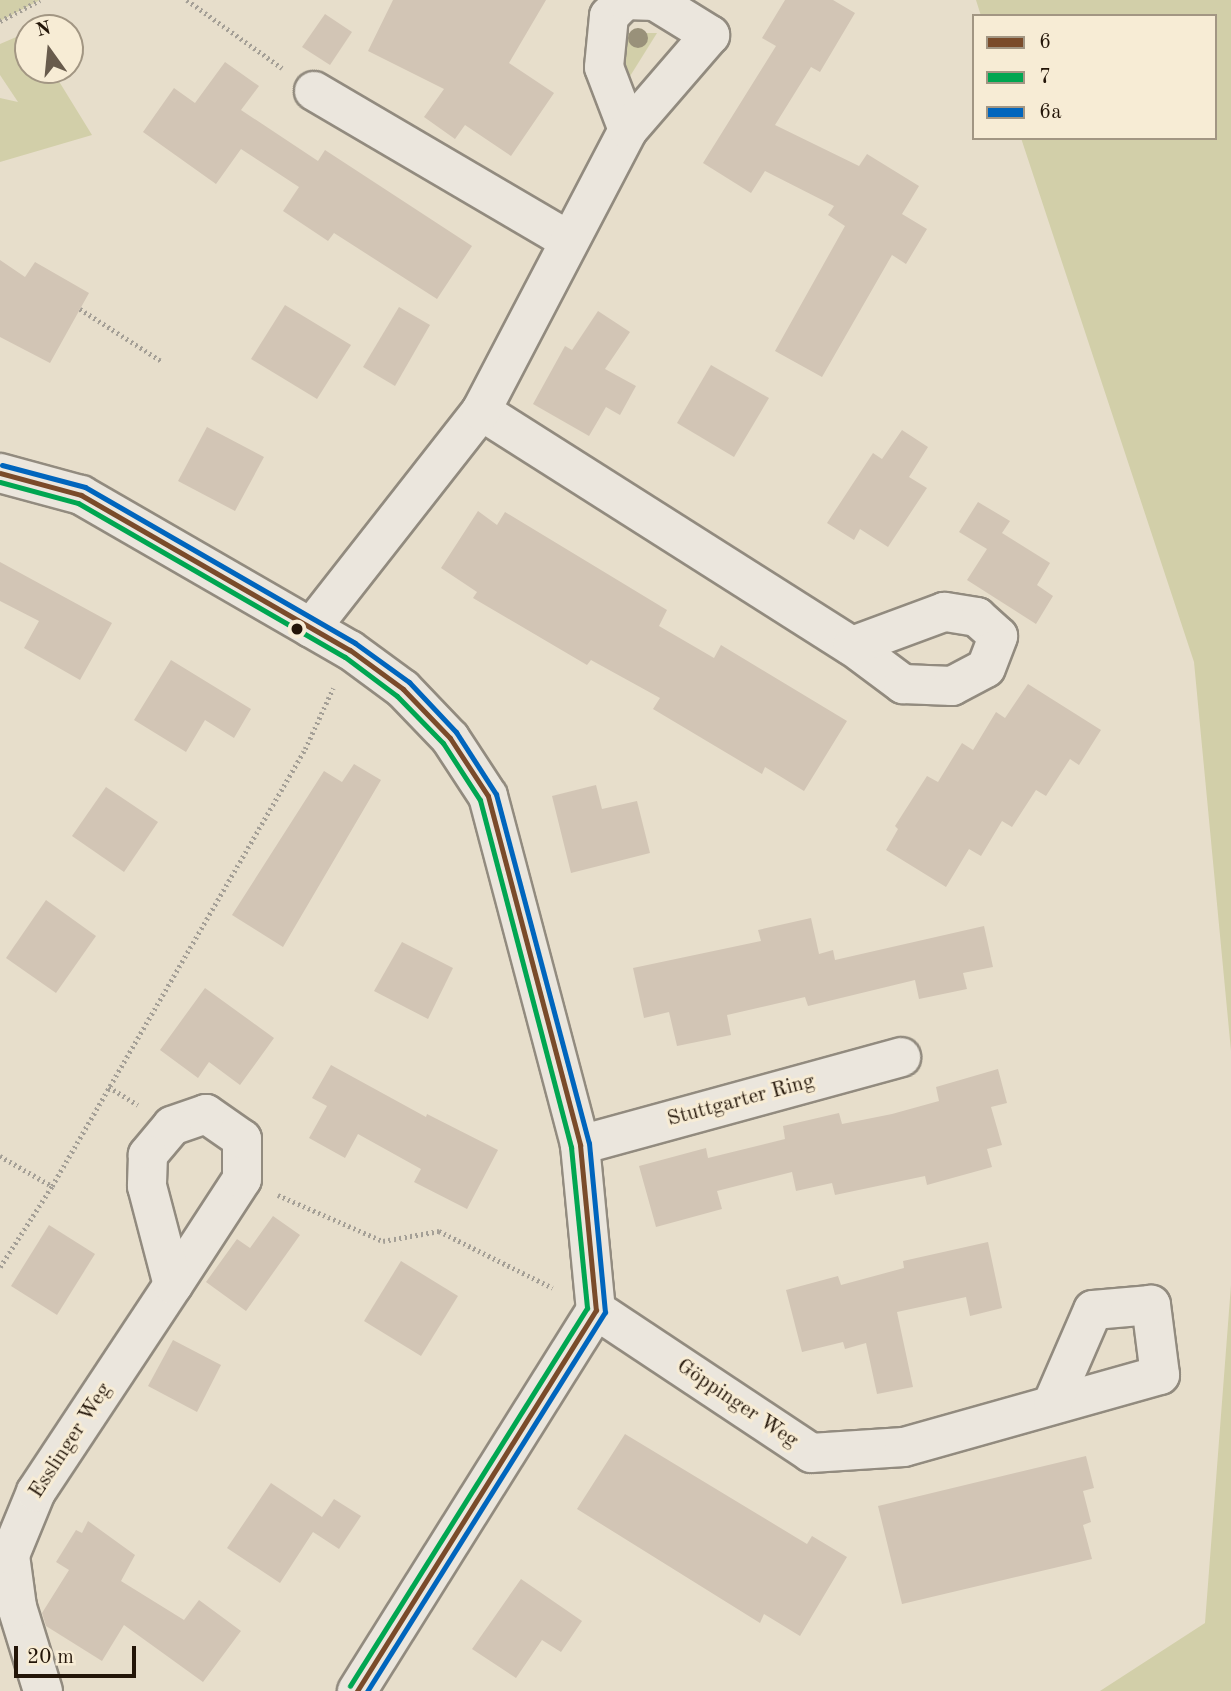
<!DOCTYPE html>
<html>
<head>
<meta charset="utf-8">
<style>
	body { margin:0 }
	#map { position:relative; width:1231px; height:1691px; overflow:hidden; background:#e7decb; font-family:"Old Standard TT",serif }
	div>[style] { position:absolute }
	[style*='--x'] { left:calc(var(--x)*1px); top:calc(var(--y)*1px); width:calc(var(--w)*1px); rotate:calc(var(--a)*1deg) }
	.green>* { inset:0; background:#d2cfa9 }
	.building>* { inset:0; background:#d2c5b5 }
	.path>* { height:4.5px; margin-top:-2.25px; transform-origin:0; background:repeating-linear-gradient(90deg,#a49f96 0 2px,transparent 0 5.5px) }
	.roads { filter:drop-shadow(2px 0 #928b7f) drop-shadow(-2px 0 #928b7f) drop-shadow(0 2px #928b7f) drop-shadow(0 -2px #928b7f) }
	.minor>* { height:38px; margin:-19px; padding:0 19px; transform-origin:19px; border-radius:19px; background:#ebe6dd }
	.bus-1>* { height:5px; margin:-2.5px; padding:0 2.5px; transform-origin:2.5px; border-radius:2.5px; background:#7a4b2a }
	.bus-2>* { height:5px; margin:-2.5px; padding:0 2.5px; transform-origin:2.5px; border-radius:2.5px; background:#00a651 }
	.bus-3>* { height:5px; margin:-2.5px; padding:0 2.5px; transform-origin:2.5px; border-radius:2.5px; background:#0065bd }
	.trees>* { width:20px; height:20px; margin:-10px; border-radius:50%; background:#99917a }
	.dots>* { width:19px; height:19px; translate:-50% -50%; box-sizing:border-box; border:4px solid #f7ecd5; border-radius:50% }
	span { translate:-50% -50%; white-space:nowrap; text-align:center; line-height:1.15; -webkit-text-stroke:6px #f7ecd5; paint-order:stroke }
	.street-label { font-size:21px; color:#231508 }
	.legend { position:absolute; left:972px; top:14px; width:245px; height:126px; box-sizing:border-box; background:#f7ecd5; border:2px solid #a29683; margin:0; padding:9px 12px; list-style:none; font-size:21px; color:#231508 }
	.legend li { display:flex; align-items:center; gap:14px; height:35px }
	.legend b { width:35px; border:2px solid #a29683 }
	.north { position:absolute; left:14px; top:14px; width:70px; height:70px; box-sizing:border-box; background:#f7ecd5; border:2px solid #a29683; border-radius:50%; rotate:345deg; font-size:19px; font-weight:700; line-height:28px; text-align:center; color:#231508 }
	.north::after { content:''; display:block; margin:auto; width:24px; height:32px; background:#685b4c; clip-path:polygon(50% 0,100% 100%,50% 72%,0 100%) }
	.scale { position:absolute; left:14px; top:1646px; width:122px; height:32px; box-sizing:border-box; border:4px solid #231508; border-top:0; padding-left:9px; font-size:21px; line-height:24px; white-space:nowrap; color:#231508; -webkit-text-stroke:5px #f7ecd5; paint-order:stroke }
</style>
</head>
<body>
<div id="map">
	<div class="green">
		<i style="clip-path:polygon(0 0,40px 0,0 21px)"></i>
		<i style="clip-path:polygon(976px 0,1231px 0,1231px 1051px,1194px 662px,1021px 138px,1215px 138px,1215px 16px,981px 16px)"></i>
		<i style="clip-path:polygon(28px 32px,28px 70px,52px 70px,92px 135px,0 162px,0 98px,18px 102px,0 75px,0 44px)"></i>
		<i style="clip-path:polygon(616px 33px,657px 33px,627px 81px)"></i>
		<i style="clip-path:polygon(1231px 1285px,1231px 1691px,1100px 1691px,1205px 1623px)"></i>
	</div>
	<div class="building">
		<i style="clip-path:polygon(393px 0,546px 0,509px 63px,554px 93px,511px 156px,465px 125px,455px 139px,424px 117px,444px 89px,368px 51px)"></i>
		<i style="clip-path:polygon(785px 0,833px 0,855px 13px,820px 72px,811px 67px,775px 125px,859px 166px,867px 154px,919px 186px,902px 214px,927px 229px,906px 264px,892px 255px,822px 377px,775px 351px,845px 226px,828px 215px,834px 206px,765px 171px,751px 193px,703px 163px,776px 46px,762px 38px)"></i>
		<i style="clip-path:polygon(325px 14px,352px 32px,330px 65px,302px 47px)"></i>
		<i style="clip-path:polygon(225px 62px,259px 86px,241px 110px,318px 161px,325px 150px,472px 246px,437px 299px,334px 233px,328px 241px,283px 211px,299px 187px,241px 149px,216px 184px,143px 132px,174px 88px,195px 103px)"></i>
		<i style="clip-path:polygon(0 260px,25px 277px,35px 262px,89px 293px,50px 363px,0 337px)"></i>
		<i style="clip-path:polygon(285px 305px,351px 345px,317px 399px,251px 359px)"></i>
		<i style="clip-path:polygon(399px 307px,430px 325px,395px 386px,363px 367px)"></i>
		<i style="clip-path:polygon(598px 311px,630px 332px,605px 369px,636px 386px,620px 415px,606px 407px,589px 436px,533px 404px,565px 346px,572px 350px)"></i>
		<i style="clip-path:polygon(711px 365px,769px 398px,734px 457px,677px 423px)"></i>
		<i style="clip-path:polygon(207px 427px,264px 457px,235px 511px,178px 481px)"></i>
		<i style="clip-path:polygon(902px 430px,928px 447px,909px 477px,927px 488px,888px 547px,860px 529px,854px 540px,827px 523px,873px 453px,882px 459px)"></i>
		<i style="clip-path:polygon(978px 502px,1010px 521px,1002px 533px,1050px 563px,1037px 585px,1053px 596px,1036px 624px,967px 580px,987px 549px,959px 532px)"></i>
		<i style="clip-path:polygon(478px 511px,497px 525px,505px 512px,667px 610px,659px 626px,714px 658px,721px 645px,847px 721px,804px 791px,765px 767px,762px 774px,653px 709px,660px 698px,591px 660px,587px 665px,473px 598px,477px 592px,441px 568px)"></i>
		<i style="clip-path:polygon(0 562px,112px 623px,80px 680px,24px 648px,39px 621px,0 601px)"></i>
		<i style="clip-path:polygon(171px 660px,251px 709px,234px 738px,205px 720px,186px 752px,134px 720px)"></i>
		<i style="clip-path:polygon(1028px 684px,1101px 730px,1079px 765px,1070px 759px,1046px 796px,1036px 790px,1012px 827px,1002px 821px,981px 856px,969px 849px,946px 887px,886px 850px,898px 829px,895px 826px,927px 776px,938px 782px,962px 743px,973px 750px,996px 712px,1005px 718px)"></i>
		<i style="clip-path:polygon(354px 764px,381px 780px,283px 947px,232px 915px,324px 771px,342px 782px)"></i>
		<i style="clip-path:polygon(596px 785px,602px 809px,637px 801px,650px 853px,571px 873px,552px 796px)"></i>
		<i style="clip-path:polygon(106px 787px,158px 822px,124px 872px,72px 836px)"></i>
		<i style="clip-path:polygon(46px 900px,96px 936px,56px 993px,6px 958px)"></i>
		<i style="clip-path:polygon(811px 918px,819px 954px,833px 950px,835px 960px,984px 926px,993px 967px,963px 973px,967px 989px,919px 999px,915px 980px,808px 1006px,805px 997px,727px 1015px,731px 1035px,677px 1046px,669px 1012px,644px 1018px,633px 968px,761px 941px,758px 930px)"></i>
		<i style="clip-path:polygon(402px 942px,453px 968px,428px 1019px,374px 991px)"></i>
		<i style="clip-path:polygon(205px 988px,274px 1038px,240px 1085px,209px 1062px,198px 1078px,160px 1050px)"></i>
		<i style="clip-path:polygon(331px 1065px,426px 1117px,427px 1114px,498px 1150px,467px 1209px,414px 1182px,421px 1169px,358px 1134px,345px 1158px,309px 1138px,327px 1106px,312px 1098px)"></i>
		<i style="clip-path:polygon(998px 1069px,1007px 1103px,991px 1107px,1002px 1145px,987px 1149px,992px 1167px,927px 1185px,925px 1176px,835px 1195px,832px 1183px,796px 1191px,792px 1172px,717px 1191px,722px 1209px,656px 1227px,639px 1166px,706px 1148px,708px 1158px,785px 1139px,783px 1126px,839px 1113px,842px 1124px,892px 1114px,939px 1101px,936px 1087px)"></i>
		<i style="clip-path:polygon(273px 1216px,300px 1235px,246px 1311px,206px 1282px,237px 1239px,250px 1248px)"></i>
		<i style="clip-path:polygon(49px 1225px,95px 1254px,57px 1315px,11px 1286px)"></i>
		<i style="clip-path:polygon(988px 1242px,1002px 1308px,970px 1316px,966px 1297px,897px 1312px,913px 1387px,877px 1394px,866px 1343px,845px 1349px,843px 1342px,802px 1352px,786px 1290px,838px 1276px,841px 1285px,904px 1268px,903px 1261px)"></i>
		<i style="clip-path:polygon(401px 1261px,458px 1296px,421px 1356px,364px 1321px)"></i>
		<i style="clip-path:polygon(173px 1340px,221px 1365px,197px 1412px,148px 1386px)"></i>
		<i style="clip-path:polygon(625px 1434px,807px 1544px,812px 1536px,847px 1557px,800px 1636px,764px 1614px,760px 1623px,577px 1509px)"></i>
		<i style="clip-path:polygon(1086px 1456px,1094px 1488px,1083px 1491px,1091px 1522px,1083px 1525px,1092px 1559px,902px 1604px,878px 1506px)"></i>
		<i style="clip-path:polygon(271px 1483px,322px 1517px,334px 1499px,361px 1516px,339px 1549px,313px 1532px,280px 1583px,227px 1548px)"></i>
		<i style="clip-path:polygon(88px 1521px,135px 1555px,121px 1581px,184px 1620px,199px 1600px,241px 1631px,203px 1682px,124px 1625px,102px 1661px,46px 1626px,42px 1613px,69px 1570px,56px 1562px,76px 1530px,82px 1533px)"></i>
		<i style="clip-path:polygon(521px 1579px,582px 1621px,561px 1652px,542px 1640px,516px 1678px,472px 1649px)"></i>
	</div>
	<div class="path">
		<i style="--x:187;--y:0;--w:117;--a:35.6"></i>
		<i style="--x:0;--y:21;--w:45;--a:-27.7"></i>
		<i style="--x:80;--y:309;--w:98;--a:32.6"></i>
		<i style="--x:109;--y:1087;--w:34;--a:32"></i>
		<i style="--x:0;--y:1156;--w:60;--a:30"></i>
		<i style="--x:278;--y:1195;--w:115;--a:23.7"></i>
		<i style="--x:383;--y:1241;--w:57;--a:-10.1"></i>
		<i style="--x:439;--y:1231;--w:127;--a:26.6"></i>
		<i style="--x:0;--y:1267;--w:96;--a:-57.3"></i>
		<i style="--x:52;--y:1186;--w:505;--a:-59.93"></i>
		<i style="--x:305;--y:749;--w:67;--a:-65.3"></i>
	</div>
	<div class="roads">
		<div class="minor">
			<i style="--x:314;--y:91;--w:294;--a:30.4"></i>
			<i style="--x:481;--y:411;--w:439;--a:32.4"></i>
			<i style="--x:852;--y:646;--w:64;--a:36.7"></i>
			<i style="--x:903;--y:684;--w:49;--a:2.3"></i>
			<i style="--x:952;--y:686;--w:38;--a:-28"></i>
			<i style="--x:986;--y:668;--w:34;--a:-69"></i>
			<i style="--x:998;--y:636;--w:28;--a:-138"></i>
			<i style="--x:977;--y:617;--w:33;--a:-171"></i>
			<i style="--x:944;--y:612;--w:98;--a:159.7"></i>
			<i style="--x:0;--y:473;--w:84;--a:15.2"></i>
			<i style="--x:81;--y:495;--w:310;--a:30"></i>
			<i style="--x:350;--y:650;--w:66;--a:36.3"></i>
			<i style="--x:403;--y:689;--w:68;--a:46.2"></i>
			<i style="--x:450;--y:738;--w:69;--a:56.8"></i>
			<i style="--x:488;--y:796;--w:361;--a:75.2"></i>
			<i style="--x:580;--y:1145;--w:166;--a:84.5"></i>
			<i style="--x:596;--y:1310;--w:450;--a:122.1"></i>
			<i style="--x:311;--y:628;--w:276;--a:-51.9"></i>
			<i style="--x:481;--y:411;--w:317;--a:-62.4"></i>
			<i style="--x:628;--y:130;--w:67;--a:-110.9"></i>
			<i style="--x:604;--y:67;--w:51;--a:-84.4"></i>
			<i style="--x:609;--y:16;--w:23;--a:-45"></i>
			<i style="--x:625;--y:0;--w:30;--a:2"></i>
			<i style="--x:655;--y:1;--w:65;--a:31.7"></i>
			<i style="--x:710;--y:35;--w:125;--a:130.8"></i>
			<i style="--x:580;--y:1145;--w:333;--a:-15.3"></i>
			<i style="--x:596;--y:1310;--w:258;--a:33.6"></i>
			<i style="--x:811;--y:1453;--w:93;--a:-3.7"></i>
			<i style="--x:904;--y:1447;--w:266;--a:-15.7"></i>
			<i style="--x:1160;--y:1375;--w:71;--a:-97.3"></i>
			<i style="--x:1151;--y:1305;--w:58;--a:175.1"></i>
			<i style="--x:1093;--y:1310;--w:100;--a:113.5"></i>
			<i style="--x:43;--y:1691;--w:88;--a:-107.2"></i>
			<i style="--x:17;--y:1607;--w:52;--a:-97.7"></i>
			<i style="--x:10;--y:1555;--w:68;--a:-67.6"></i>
			<i style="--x:36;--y:1492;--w:248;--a:-56.5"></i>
			<i style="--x:173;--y:1285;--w:126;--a:-56.9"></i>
			<i style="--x:242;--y:1179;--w:40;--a:-90"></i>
			<i style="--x:242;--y:1139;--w:44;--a:-145.2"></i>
			<i style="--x:206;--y:1114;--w:36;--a:161"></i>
			<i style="--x:172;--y:1126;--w:38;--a:130"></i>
			<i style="--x:148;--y:1155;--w:31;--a:92"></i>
			<i style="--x:147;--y:1186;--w:102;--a:75.3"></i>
		</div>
	</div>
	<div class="bus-1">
		<i style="--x:0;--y:473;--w:84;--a:15.2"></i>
		<i style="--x:81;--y:495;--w:310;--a:30"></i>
		<i style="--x:350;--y:650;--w:66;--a:36.3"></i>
		<i style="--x:403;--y:689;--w:68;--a:46.2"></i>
		<i style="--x:450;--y:738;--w:69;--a:56.8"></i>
		<i style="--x:488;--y:796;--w:361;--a:75.2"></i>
		<i style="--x:580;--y:1145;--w:166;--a:84.5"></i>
		<i style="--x:596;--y:1310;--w:450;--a:122.1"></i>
	</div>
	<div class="bus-2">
		<i style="--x:0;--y:482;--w:81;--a:15.1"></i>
		<i style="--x:78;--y:503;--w:308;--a:30"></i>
		<i style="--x:345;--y:657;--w:65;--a:36.9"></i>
		<i style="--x:397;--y:696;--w:66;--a:45.6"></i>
		<i style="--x:443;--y:743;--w:68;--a:57"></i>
		<i style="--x:480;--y:800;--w:359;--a:75.3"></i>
		<i style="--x:571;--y:1147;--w:162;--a:84.3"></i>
		<i style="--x:587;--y:1308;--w:446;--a:122.1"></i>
	</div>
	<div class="bus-3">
		<i style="--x:2;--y:465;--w:86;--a:14.8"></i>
		<i style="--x:85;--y:487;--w:312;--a:30"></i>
		<i style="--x:355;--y:643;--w:67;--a:35.8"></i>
		<i style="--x:409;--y:682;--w:69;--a:46.8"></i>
		<i style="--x:456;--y:732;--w:74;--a:57.2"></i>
		<i style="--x:496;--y:794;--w:361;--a:75.1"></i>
		<i style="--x:589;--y:1143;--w:170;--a:84.6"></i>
		<i style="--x:605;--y:1312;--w:448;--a:122.1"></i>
	</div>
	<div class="trees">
		<i style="left:638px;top:38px"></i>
	</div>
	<div class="dots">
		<i style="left:297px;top:629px;background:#231508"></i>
	</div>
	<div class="street-label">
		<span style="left:741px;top:1101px;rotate:-15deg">Stuttgarter Ring</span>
		<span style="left:737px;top:1404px;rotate:34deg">Göppinger Weg</span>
		<span style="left:71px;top:1441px;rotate:-57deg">Esslinger Weg</span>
	</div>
	<ul class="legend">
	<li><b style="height:9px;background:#7a4b2a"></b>6</li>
	<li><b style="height:9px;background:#00a651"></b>7</li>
	<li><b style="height:9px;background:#0065bd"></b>6a</li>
	</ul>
	<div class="north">N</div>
	<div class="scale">20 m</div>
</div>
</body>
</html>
